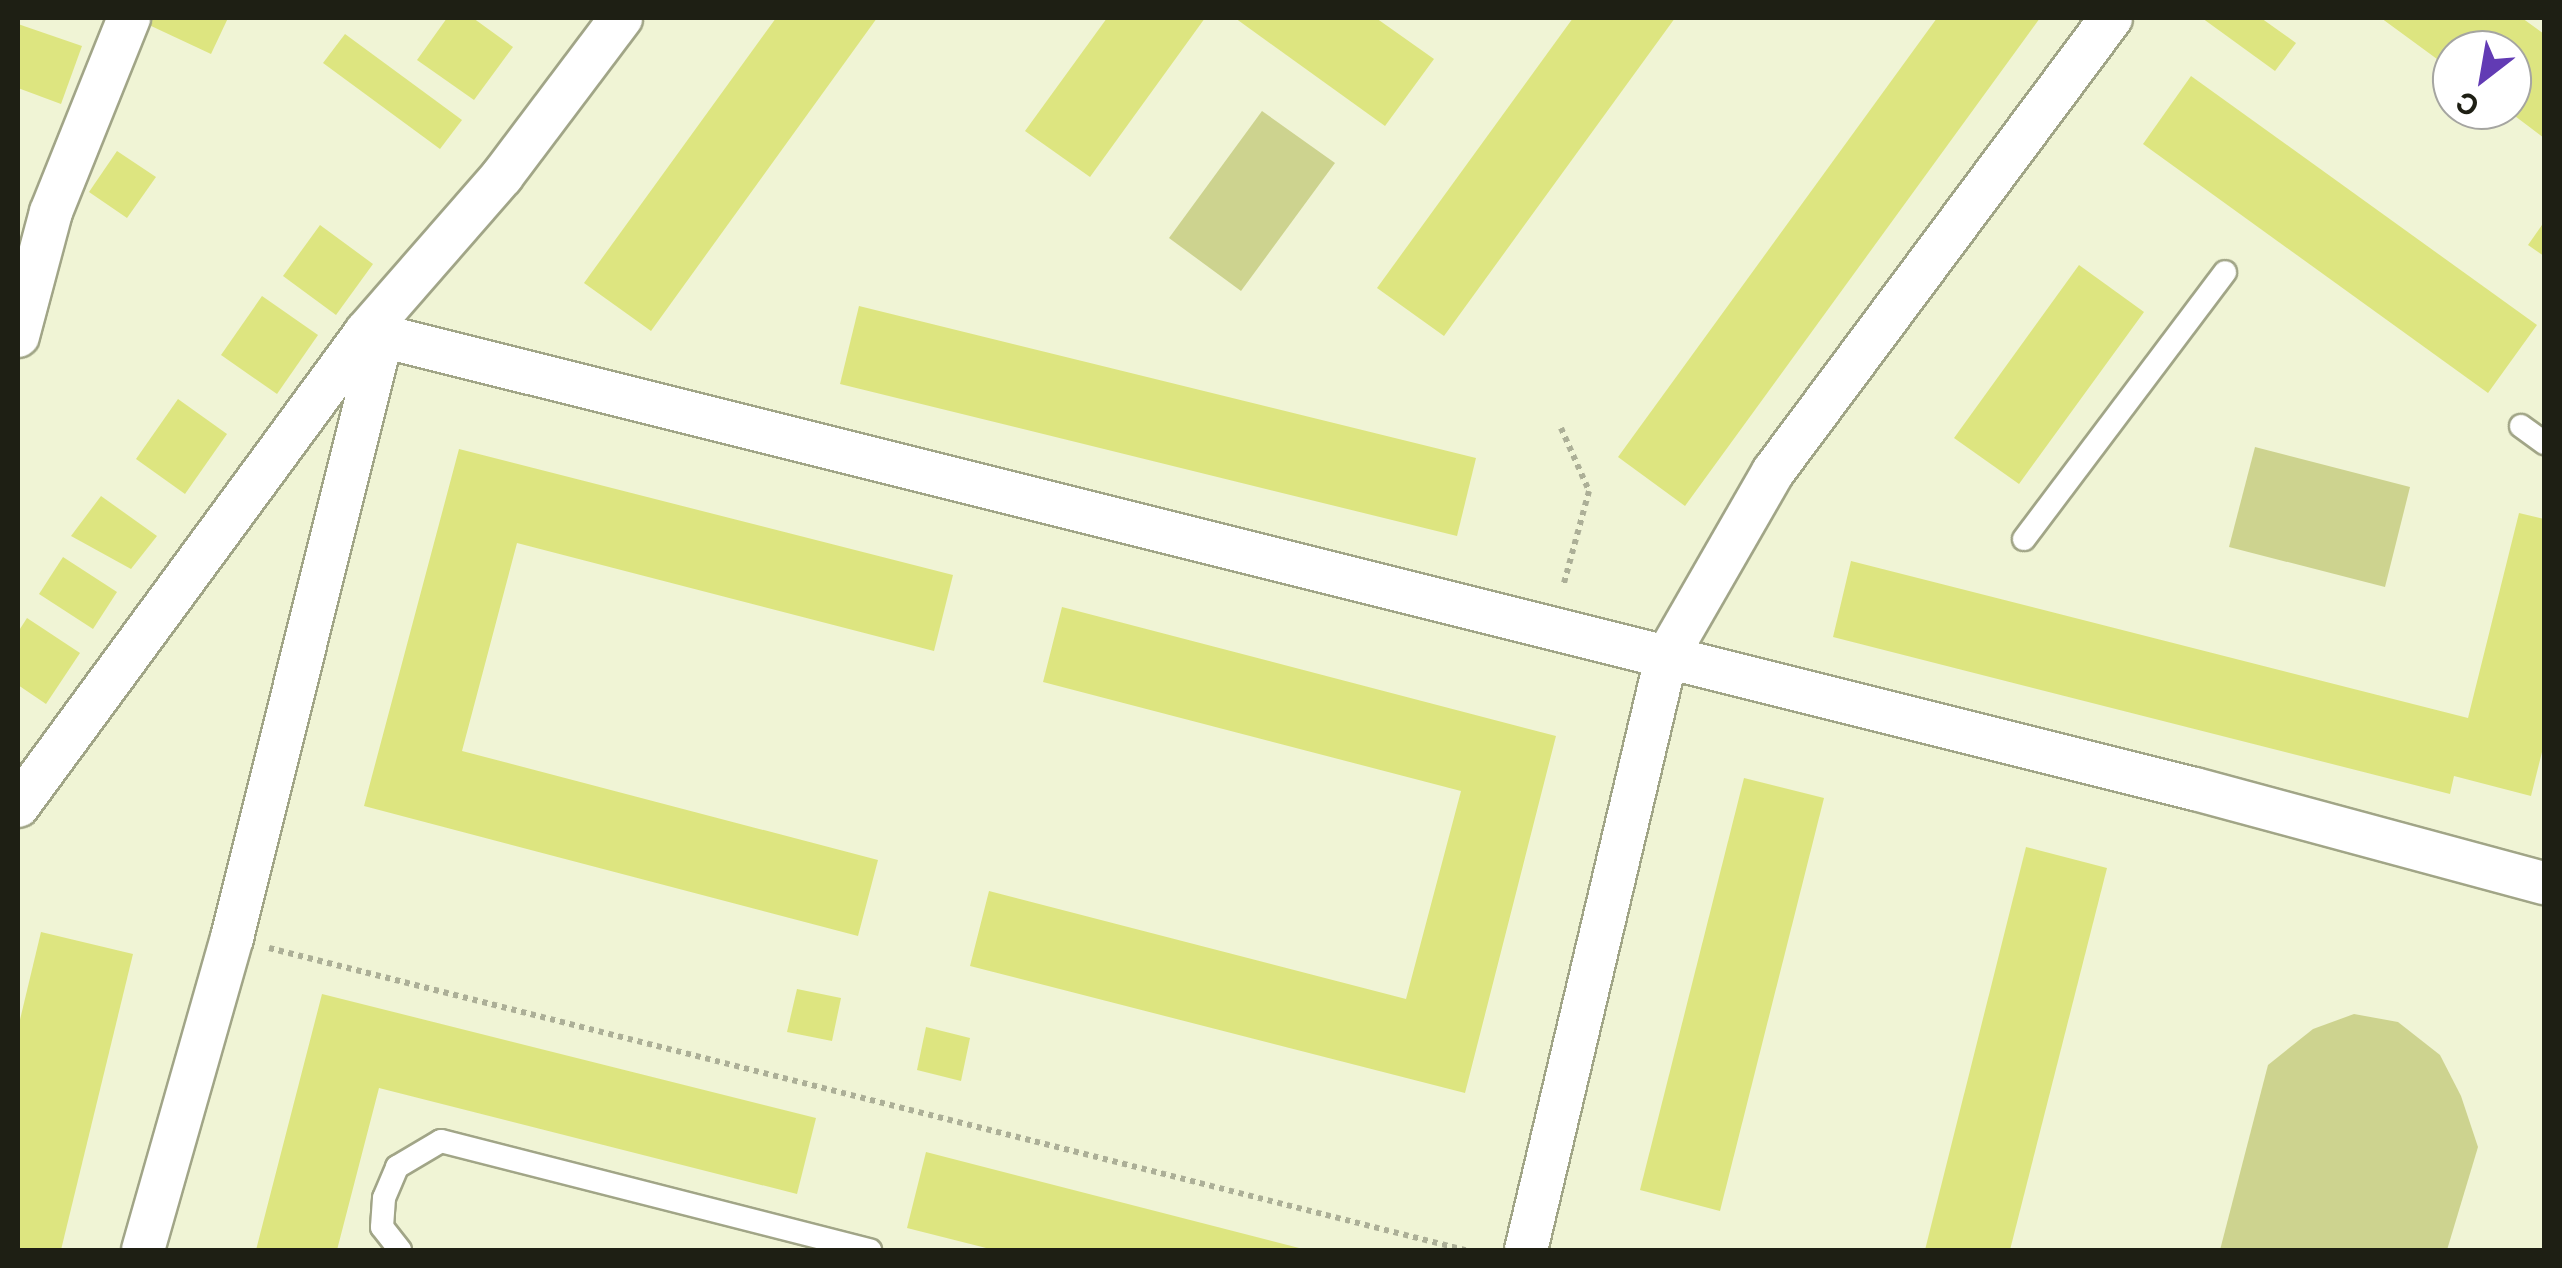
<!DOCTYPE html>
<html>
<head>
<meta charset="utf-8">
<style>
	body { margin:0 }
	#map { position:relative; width:2562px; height:1268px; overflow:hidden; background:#f0f4d5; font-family:Inter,sans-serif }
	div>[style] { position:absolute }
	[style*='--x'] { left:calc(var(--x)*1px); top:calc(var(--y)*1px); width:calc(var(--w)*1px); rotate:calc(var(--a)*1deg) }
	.green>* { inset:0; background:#cdd38f }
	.building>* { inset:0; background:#dde580 }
	.path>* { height:6px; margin-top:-3px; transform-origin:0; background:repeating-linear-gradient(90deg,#acaf97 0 5px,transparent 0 10px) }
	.roads { filter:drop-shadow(2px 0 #a1a587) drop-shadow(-2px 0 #a1a587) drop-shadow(0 2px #a1a587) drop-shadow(0 -2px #a1a587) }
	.service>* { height:22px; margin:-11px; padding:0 11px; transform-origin:11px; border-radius:11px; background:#fff }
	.minor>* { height:42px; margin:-21px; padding:0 21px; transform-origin:21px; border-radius:21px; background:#fff }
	span { translate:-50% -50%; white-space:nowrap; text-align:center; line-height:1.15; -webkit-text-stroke:8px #fff; paint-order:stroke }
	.frame { position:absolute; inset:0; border:20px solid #1e1f14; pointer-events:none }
	.north { position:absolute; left:2432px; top:30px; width:100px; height:100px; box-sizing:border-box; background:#fff; border:2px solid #a5a5a1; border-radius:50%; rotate:211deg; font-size:28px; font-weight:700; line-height:40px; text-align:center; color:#1e1f14 }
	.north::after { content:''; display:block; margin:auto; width:35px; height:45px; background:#623bb4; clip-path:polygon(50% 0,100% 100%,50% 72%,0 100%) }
</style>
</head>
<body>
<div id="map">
	<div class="green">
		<i style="clip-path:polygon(1262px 111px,1335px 163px,1241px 291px,1169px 238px)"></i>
		<i style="clip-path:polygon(2255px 447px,2410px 487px,2385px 587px,2229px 547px)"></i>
		<i style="clip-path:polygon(2354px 1014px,2398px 1022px,2440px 1055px,2461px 1096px,2478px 1147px,2447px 1250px,2220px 1250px,2268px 1065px,2313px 1029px)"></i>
	</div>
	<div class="building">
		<i style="clip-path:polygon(152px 18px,228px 18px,211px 54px,149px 25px)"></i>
		<i style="clip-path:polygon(447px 18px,473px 18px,513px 47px,474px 100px,417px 60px)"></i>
		<i style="clip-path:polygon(776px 18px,877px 18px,651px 331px,584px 283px)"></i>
		<i style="clip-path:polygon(1107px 18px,1205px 18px,1090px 177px,1025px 131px)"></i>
		<i style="clip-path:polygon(1235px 18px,1376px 18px,1434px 59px,1385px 126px)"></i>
		<i style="clip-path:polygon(1573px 18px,1675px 18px,1444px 336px,1377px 288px)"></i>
		<i style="clip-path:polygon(1937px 18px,2040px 18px,1685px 506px,1618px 457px)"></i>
		<i style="clip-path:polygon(2202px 18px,2261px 18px,2296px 43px,2275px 71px)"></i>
		<i style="clip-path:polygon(2381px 18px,2522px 18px,2544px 34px,2544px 138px,2507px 110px,2512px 50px,2452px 50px,2452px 70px)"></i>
		<i style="clip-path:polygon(18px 24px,82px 46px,61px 104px,18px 88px)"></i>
		<i style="clip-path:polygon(345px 34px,462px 120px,440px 149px,323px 63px)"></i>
		<i style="clip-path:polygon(2191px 76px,2537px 325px,2488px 393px,2143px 144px)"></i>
		<i style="clip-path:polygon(117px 151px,156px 177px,127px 218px,89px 192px)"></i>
		<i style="clip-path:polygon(2544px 222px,2544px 256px,2528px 245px)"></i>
		<i style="clip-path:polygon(320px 225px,373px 264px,336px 315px,283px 276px)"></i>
		<i style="clip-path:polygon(2079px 265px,2144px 312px,2019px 484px,1954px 438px)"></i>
		<i style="clip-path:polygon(262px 296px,318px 335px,277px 394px,221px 355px)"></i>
		<i style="clip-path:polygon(859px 306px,1476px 458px,1457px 536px,840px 384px)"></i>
		<i style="clip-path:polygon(178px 399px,227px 434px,185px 494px,136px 459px)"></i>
		<i style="clip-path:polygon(459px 449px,953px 575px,934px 651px,517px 543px,462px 751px,878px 860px,858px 936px,364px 806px)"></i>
		<i style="clip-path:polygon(101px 496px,157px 536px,131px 569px,71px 536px)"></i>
		<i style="clip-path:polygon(2519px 513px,2544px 519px,2544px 744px,2531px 796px,2454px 776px,2450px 794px,1833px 637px,1851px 561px,2468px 718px)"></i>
		<i style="clip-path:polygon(63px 557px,117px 592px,93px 629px,39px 594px)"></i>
		<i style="clip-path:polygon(1062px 607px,1556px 736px,1465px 1093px,970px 966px,989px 891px,1406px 999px,1461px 791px,1043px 682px)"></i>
		<i style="clip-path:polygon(27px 618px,80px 653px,46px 704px,18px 685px,18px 632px)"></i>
		<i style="clip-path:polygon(1744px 778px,1824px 798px,1720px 1211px,1640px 1190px)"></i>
		<i style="clip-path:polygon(2026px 847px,2107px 868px,2010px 1250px,1925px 1250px)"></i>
		<i style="clip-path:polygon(41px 932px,133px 954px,61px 1250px,18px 1250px,18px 1028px)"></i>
		<i style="clip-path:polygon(797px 989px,841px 998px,832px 1041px,787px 1032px)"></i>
		<i style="clip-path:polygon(322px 994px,816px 1118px,797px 1194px,379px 1088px,337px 1250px,256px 1250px)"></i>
		<i style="clip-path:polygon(926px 1027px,970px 1038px,961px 1081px,917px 1070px)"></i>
		<i style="clip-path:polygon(926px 1152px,1303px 1249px,1303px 1250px,994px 1250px,907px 1228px)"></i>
	</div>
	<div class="path">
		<i style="--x:1561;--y:428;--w:69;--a:66"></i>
		<i style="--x:1589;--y:491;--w:99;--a:105.2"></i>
		<i style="--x:269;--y:948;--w:1234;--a:14.17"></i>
	</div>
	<div class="roads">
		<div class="service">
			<i style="--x:2521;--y:426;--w:29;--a:36"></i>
			<i style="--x:2024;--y:539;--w:334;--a:-53"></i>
			<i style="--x:400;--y:1250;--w:29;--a:-128"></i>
			<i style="--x:382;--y:1227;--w:29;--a:-86"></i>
			<i style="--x:384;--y:1198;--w:34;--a:-67"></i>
			<i style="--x:397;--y:1167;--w:51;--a:-30.6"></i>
			<i style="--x:441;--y:1141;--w:443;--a:14.3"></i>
		</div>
		<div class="minor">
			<i style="--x:366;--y:332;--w:1885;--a:14.03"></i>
			<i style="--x:2195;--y:789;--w:361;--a:15.1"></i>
			<i style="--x:18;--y:336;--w:128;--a:-75.1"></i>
			<i style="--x:51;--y:212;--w:209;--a:-68.1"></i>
			<i style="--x:18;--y:806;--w:588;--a:-53.71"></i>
			<i style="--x:366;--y:332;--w:207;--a:-48.9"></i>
			<i style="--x:502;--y:176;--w:198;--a:-53"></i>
			<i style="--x:143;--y:1250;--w:324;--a:-74.1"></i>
			<i style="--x:232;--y:938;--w:620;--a:-76.01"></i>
			<i style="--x:1526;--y:1250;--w:608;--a:-76.69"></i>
			<i style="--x:1666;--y:658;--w:215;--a:-60.1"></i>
			<i style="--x:1773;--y:472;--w:566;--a:-53.33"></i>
		</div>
	</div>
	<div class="frame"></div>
	<div class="north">С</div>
</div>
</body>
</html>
